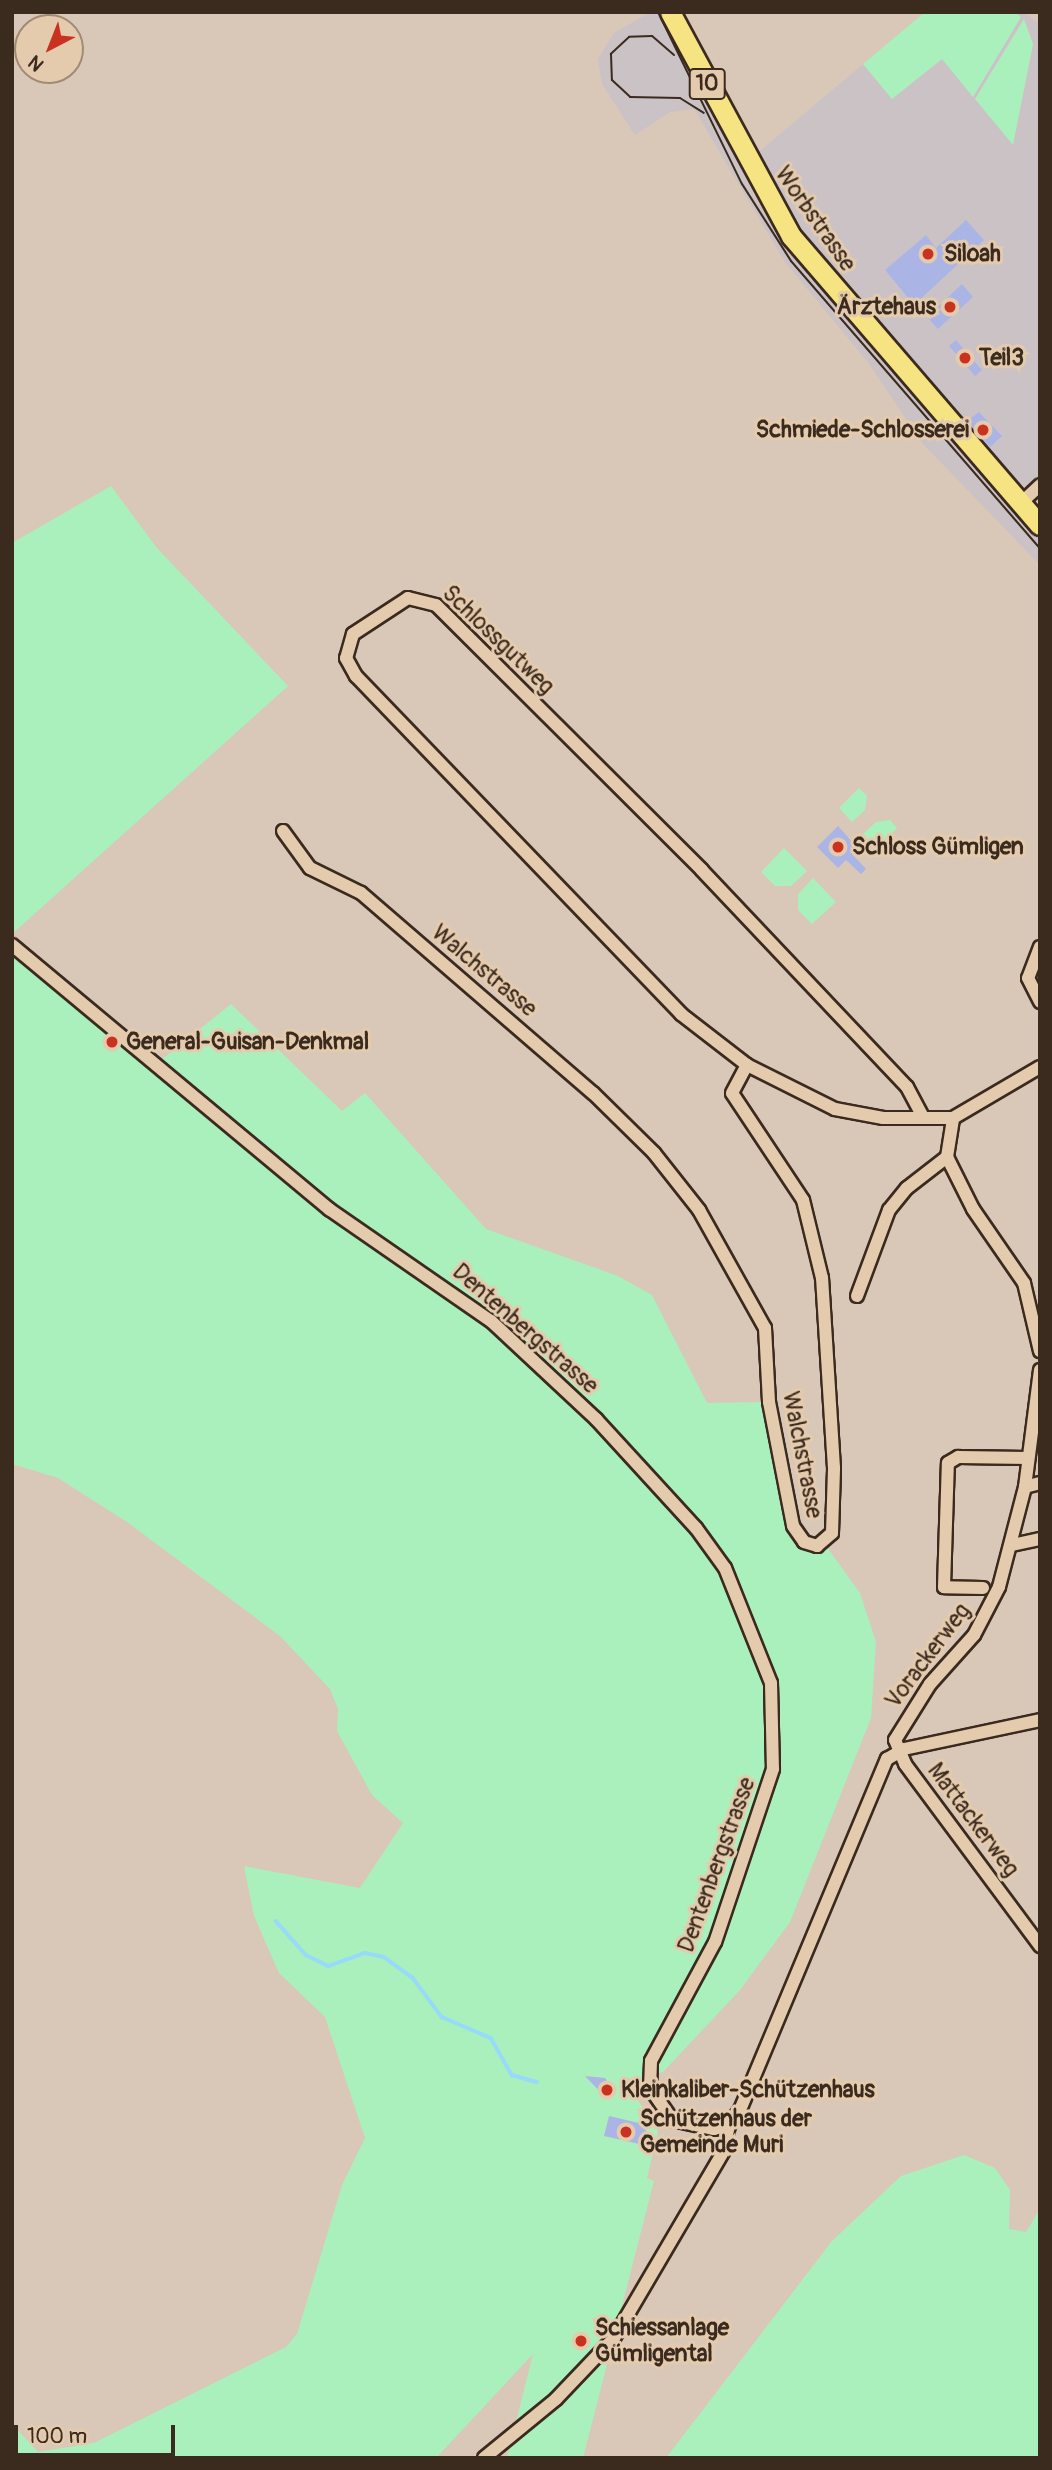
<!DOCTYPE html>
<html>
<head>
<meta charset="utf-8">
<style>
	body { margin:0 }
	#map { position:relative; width:1052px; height:2470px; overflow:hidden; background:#d9c7b8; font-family:Pangolin,sans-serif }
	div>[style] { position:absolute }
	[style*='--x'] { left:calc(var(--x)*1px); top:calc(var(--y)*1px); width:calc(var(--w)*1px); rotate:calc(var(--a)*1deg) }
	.built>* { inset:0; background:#cbc2c6 }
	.green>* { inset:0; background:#aaf0bd }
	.stream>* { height:3.5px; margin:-1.75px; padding:0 1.75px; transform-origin:1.75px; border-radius:1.75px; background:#97daf9 }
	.building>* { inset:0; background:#abb5e5 }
	.roads { filter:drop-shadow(2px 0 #3b2a1e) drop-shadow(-2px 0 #3b2a1e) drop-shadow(0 2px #3b2a1e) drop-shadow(0 -2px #3b2a1e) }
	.minor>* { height:12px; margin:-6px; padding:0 6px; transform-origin:6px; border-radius:6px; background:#e5cbad }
	.primary>* { height:19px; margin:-9.5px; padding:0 9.5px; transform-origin:9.5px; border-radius:9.5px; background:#f6e381 }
	.tram>* { height:2px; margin:-1px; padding:0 1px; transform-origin:1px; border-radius:1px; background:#3b2a1e }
	.dots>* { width:19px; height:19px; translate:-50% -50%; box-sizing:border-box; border:4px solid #e5cbad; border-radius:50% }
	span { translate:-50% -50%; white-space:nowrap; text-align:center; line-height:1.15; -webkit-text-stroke:6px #e5cbad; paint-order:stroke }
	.shield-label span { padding:2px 5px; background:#e5cbad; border:2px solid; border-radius:5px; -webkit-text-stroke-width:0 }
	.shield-label { font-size:21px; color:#3b2a1e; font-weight:700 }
	.street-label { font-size:23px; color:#3b2a1e }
	.poi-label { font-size:23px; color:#3b2a1e; font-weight:700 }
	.left { translate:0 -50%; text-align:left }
	.right { translate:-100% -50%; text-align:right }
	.frame { position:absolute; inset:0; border:14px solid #3b2a1e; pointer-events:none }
	.north { position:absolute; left:14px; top:14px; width:70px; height:70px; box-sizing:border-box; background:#e5cbad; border:2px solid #a18b74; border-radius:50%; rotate:222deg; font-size:19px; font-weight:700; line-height:28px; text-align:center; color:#3b2a1e }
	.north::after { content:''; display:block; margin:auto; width:24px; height:32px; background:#c8321e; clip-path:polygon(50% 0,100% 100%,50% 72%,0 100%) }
	.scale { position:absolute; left:14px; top:2425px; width:161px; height:32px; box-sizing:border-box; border:4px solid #3b2a1e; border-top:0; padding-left:9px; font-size:21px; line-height:24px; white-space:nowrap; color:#3b2a1e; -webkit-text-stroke:5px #e5cbad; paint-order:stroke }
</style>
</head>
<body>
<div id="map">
	<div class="built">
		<i style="clip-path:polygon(651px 12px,664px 12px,754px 196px,795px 258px,1040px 538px,1040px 565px,923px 444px,867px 361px,785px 262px,694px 109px,670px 112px,635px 135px,602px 84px,598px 59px,614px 33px)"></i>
		<i style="clip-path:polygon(925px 12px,1024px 12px,1036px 22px,1040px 17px,1040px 479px,1032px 488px,1018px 484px,820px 258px,754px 156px)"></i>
	</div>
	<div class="green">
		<i style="clip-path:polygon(925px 12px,1015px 12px,1021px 17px,973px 97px,942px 59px,892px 99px,863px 64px)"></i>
		<i style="clip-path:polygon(1024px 19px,1033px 44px,1013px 145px,975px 99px)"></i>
		<i style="clip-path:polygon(111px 486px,157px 548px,288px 686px,12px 934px,12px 543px)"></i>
		<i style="clip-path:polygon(859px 788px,867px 796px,865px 810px,852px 822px,839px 808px)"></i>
		<i style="clip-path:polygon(890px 820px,897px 828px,877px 848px,863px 834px,876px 822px)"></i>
		<i style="clip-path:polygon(784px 848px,807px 871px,791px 886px,775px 886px,761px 872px)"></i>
		<i style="clip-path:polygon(813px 878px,836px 902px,812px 924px,798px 910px,798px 894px)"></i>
		<i style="clip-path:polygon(12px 956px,150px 1069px,231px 1004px,342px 1111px,365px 1093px,486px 1229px,618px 1276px,652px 1295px,707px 1403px,769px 1402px,796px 1534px,824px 1543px,860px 1593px,876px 1642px,871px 1718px,790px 1922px,740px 1990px,663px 2072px,634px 2080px,622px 2076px,658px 2131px,647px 2178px,654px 2181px,583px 2458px,507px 2458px,533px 2354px,436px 2458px,12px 2458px,12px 2424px,38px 2452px,94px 2443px,286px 2347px,297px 2334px,342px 2185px,365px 2138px,325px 2017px,279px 1973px,254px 1916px,244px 1866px,360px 1888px,403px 1823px,372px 1795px,337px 1731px,338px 1709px,330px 1689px,280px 1636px,127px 1522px,58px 1478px,12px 1464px)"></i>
		<i style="clip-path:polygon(964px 2155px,995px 2168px,1010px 2190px,1009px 2229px,1026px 2232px,1040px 2209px,1040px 2458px,666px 2458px,832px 2241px,901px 2176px)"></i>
	</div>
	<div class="stream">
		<i style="--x:276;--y:1921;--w:45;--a:48.6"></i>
		<i style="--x:306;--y:1955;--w:25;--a:26"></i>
		<i style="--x:329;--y:1966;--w:38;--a:-20"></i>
		<i style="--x:365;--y:1953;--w:19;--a:12"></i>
		<i style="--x:384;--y:1957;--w:36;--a:36"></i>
		<i style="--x:413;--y:1978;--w:49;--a:53.4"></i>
		<i style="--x:442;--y:2017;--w:53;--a:23.2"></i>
		<i style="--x:491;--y:2038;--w:43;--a:60.4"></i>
		<i style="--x:512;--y:2075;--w:26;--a:16"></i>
	</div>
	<div class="building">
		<i style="clip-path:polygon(966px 220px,984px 240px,914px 305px,885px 270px,926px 235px,936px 248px)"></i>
		<i style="clip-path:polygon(962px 284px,973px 297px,938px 329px,927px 317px)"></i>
		<i style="clip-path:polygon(956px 340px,982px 370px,975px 376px,949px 346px)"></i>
		<i style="clip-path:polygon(979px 412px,1002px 436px,990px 447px,967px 421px)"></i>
		<i style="clip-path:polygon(838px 826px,858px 848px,852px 854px,866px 869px,861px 874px,846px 860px,838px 868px,817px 847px)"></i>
		<i style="clip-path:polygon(585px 2076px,605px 2078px,615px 2093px,607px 2099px)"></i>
		<i style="clip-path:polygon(609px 2116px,639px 2123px,651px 2136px,648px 2146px,604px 2136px)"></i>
	</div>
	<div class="roads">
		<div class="minor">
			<i style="--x:1021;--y:503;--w:26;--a:-43"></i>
			<i style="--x:283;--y:831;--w:46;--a:53.9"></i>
			<i style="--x:310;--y:868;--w:57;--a:26.1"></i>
			<i style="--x:361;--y:893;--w:306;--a:40.8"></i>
			<i style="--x:593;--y:1093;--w:86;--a:44.5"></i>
			<i style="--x:654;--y:1153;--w:73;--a:51.7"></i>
			<i style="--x:699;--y:1210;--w:135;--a:60.8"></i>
			<i style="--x:765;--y:1328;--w:74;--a:86.9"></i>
			<i style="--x:769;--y:1402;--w:126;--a:79"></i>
			<i style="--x:793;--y:1526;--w:19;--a:55"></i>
			<i style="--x:804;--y:1542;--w:14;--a:17"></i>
			<i style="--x:817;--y:1546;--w:20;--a:-41"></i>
			<i style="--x:832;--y:1533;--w:65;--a:-88.2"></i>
			<i style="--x:834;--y:1468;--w:190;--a:-93.6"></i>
			<i style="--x:822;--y:1278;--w:80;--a:-103.7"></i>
			<i style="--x:803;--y:1200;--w:128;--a:-123.6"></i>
			<i style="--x:732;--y:1093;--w:32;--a:-62"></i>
			<i style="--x:12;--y:945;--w:413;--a:39.8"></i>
			<i style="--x:329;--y:1209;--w:197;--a:34.7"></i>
			<i style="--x:491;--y:1321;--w:144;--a:43"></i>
			<i style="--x:596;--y:1419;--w:148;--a:47.5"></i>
			<i style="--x:696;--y:1528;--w:49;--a:54.1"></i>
			<i style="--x:725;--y:1568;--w:124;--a:68.2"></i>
			<i style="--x:771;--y:1683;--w:86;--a:88.7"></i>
			<i style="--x:773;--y:1769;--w:182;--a:108.5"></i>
			<i style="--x:715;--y:1942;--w:135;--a:118.3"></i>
			<i style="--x:651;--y:2061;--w:27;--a:92"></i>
			<i style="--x:650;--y:2088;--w:39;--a:55"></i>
			<i style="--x:672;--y:2120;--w:43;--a:12.1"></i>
			<i style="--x:714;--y:2129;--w:16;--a:-15"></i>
			<i style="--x:729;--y:2125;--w:19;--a:-54"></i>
			<i style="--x:740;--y:2110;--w:381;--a:-67.3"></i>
			<i style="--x:887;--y:1759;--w:20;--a:-30"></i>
			<i style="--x:904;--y:1749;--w:139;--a:-12"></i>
			<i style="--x:1040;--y:947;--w:33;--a:111"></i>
			<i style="--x:1028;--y:978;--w:27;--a:63"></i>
			<i style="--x:923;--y:1117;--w:34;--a:-118"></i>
			<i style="--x:907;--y:1087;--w:299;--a:-133.4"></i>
			<i style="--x:702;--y:870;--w:375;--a:-135.1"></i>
			<i style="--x:436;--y:605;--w:29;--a:-166"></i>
			<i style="--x:408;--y:598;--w:66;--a:146.8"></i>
			<i style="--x:353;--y:634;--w:25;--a:106"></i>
			<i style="--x:346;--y:658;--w:21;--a:61"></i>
			<i style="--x:356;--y:676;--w:469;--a:46.1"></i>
			<i style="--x:681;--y:1014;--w:83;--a:37.7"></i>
			<i style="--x:747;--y:1065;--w:98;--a:26.6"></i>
			<i style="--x:835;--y:1109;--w:49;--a:10.6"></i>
			<i style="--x:883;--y:1118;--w:70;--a:0"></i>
			<i style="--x:953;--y:1118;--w:101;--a:-30.4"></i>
			<i style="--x:947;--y:1157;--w:58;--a:63.4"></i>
			<i style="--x:973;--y:1209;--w:90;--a:55.4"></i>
			<i style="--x:1024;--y:1283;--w:70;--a:76.8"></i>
			<i style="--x:857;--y:1296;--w:92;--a:-69.6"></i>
			<i style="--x:889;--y:1210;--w:28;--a:-51"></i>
			<i style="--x:907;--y:1188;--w:51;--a:-37.8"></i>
			<i style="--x:947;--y:1157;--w:39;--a:-81"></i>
			<i style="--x:1040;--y:1370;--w:118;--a:97.3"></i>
			<i style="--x:1025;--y:1487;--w:103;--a:104.6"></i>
			<i style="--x:999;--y:1587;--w:54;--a:117.5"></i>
			<i style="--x:974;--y:1635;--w:66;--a:131.9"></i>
			<i style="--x:930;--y:1684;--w:66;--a:122"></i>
			<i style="--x:895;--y:1740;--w:26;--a:67"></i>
			<i style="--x:905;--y:1764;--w:227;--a:53.4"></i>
			<i style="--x:1025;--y:1487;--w:16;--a:-15"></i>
			<i style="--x:1012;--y:1545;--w:29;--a:-12"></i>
			<i style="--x:983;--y:1588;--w:39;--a:-179"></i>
			<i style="--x:944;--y:1587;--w:124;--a:-88.2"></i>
			<i style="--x:948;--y:1463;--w:12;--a:-31"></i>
			<i style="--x:958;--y:1457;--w:70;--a:0.8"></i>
			<i style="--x:484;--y:2458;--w:93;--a:-39.3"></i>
			<i style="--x:556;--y:2399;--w:84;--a:-46.4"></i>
			<i style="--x:614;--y:2338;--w:216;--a:-59.6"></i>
			<i style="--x:723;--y:2152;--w:28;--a:-77"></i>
		</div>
		<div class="primary">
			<i style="--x:670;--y:12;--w:255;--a:61.6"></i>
			<i style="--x:791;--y:236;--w:381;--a:49.3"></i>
		</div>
	</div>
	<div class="tram">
		<i style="--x:658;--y:12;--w:191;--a:64"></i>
		<i style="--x:742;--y:184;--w:91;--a:57.5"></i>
		<i style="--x:791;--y:261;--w:380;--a:49.1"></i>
		<i style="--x:674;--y:55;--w:29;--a:-139"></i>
		<i style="--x:652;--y:36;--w:23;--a:178"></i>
		<i style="--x:629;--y:37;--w:25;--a:137"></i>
		<i style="--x:611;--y:54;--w:26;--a:88"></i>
		<i style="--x:612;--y:80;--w:25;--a:43"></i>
		<i style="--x:630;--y:97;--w:50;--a:1.1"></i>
		<i style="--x:680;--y:98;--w:28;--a:32"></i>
	</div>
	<div class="dots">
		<i style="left:928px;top:254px;background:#c8321e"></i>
		<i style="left:950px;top:307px;background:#c8321e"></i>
		<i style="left:965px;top:358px;background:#c8321e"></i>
		<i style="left:983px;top:430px;background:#c8321e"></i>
		<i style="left:838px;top:847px;background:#c8321e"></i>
		<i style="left:112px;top:1042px;background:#c8321e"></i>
		<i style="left:607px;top:2090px;background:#c8321e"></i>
		<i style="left:626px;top:2132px;background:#c8321e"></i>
		<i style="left:581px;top:2341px;background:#c8321e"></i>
	</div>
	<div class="shield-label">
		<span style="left:707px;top:84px">10</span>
	</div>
	<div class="street-label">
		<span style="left:815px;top:219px;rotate:55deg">Worbstrasse</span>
		<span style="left:498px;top:640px;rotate:44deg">Schlossgutweg</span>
		<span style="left:484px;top:971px;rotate:40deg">Walchstrasse</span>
		<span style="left:525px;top:1329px;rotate:41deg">Dentenbergstrasse</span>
		<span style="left:802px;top:1455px;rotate:79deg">Walchstrasse</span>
		<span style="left:928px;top:1656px;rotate:-53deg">Vorackerweg</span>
		<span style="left:973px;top:1820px;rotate:53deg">Mattackerweg</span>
		<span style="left:717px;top:1865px;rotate:-70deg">Dentenbergstrasse</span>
	</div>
	<div class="poi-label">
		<span class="left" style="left:944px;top:254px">Siloah</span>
		<span class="right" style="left:936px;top:307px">Ärztehaus</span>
		<span class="left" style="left:979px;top:358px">Teil3</span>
		<span class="right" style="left:969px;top:430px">Schmiede-Schlosserei</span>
		<span class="left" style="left:852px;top:847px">Schloss Gümligen</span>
		<span class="left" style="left:126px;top:1042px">General-Guisan-Denkmal</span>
		<span class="left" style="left:621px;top:2090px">Kleinkaliber-Schützenhaus</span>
		<span class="left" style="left:640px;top:2132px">Schützenhaus der<br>Gemeinde Muri</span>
		<span class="left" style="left:595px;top:2341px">Schiessanlage<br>Gümligental</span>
	</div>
	<div class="frame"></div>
	<div class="north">N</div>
	<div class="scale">100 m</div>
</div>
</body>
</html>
